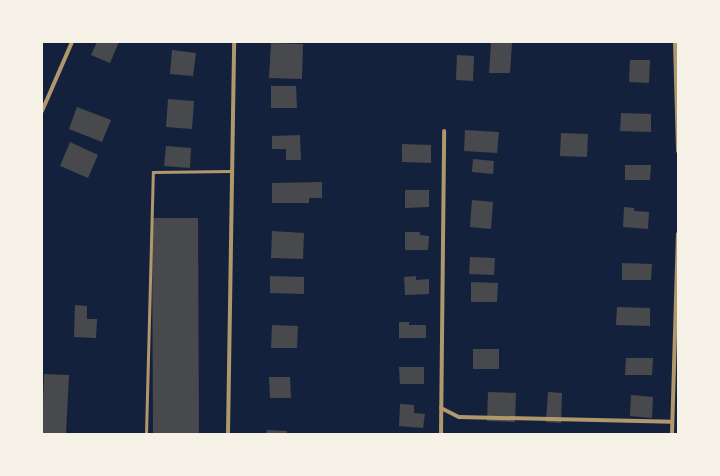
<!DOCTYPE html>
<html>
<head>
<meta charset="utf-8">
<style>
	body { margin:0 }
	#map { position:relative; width:720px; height:476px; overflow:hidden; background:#14213d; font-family:Overpass,sans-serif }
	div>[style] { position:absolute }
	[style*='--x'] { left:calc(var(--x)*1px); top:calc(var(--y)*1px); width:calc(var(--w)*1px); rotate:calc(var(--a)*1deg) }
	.building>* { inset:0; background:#48494c }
	.service>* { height:3px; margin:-1.5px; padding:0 1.5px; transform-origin:1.5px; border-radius:1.5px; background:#b1986c }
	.minor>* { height:4px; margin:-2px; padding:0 2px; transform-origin:2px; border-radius:2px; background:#b1986c }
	span { translate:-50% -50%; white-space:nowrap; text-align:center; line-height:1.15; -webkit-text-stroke:3.5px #f6f1e7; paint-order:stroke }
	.frame { position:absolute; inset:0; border:43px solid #f6f1e7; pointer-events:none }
</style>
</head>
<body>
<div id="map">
	<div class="building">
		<i style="clip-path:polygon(97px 42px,119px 42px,110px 63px,91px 55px)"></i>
		<i style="clip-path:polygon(491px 42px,512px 43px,510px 73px,489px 73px)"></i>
		<i style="clip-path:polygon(271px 43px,303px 44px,302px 79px,269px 78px)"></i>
		<i style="clip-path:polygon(172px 50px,196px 53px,193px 76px,170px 74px)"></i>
		<i style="clip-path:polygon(457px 55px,474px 56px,473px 81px,456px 80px)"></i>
		<i style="clip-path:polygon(630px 60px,650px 60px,649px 83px,629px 82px)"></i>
		<i style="clip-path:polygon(271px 86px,296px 86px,297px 108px,271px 108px)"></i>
		<i style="clip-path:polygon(168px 99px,194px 101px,192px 129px,166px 127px)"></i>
		<i style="clip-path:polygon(77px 107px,111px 120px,102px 142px,69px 129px)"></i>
		<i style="clip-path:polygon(621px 113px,651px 114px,651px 132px,620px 131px)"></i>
		<i style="clip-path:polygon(465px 130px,499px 132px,497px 153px,464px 151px)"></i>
		<i style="clip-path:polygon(561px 133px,588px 134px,587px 157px,560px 156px)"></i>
		<i style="clip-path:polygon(300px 135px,301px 160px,286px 160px,286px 149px,272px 149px,272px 136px)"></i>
		<i style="clip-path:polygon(70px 142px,98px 155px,88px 178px,60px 166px)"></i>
		<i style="clip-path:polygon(402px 144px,431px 145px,431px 163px,402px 162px)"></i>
		<i style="clip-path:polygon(166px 146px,191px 148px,190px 168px,164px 166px)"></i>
		<i style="clip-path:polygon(473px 159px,494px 161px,493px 174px,472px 172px)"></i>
		<i style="clip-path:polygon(625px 165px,651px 165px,650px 180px,625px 180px)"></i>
		<i style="clip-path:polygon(322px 182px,322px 198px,309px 198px,309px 203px,272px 203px,272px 183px)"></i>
		<i style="clip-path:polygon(405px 190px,429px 190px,429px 207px,405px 208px)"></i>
		<i style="clip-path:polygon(472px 200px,493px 202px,491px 229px,470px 227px)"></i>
		<i style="clip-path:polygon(624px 207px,634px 208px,634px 211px,649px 212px,648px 229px,623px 227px)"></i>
		<i style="clip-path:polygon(152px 218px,198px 218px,199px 434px,153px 434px)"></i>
		<i style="clip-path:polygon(272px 231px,304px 233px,303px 259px,271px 258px)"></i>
		<i style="clip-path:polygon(405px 232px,420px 232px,420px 235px,429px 236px,428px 250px,405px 250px)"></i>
		<i style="clip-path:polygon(470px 257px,495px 258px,494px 275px,469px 274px)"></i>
		<i style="clip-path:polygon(622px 263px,652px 264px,651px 280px,622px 280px)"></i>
		<i style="clip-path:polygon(270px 276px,304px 277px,304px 294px,270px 293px)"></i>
		<i style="clip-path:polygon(416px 276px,416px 280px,429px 279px,429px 294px,405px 295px,404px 277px)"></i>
		<i style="clip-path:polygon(471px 282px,498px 283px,497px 302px,471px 302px)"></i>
		<i style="clip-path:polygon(75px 305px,87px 306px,87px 319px,97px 319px,96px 338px,74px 337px)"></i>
		<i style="clip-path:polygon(617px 307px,650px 308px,650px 326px,616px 325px)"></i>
		<i style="clip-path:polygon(399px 322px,409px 322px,409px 325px,426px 325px,426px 338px,399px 338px)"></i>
		<i style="clip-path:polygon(272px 325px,298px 326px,297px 348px,271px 348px)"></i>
		<i style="clip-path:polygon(473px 349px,499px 349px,499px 369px,473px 369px)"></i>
		<i style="clip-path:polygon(626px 358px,653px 358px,652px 375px,625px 375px)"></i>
		<i style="clip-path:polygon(399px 367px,424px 367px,424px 384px,400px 384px)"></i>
		<i style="clip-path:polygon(44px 374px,69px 375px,66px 434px,42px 434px)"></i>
		<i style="clip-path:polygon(269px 377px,290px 377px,291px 398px,270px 398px)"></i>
		<i style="clip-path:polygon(488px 392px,516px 393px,515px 422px,487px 421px)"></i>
		<i style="clip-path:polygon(548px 392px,562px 393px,561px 423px,546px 422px)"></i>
		<i style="clip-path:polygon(631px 395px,653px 397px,652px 418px,630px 416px)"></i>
		<i style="clip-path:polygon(400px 404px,414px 405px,414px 413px,425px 414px,423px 428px,399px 426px)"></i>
		<i style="clip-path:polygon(267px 430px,287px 431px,287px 434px,266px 434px)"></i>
	</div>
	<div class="service">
		<i style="--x:146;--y:434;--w:262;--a:-88.5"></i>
		<i style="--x:153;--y:172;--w:78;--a:-0.7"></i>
	</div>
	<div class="minor">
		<i style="--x:675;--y:42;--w:109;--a:88.4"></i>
		<i style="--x:42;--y:111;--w:75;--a:-66.5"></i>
		<i style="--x:441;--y:408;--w:20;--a:27"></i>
		<i style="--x:459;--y:417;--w:213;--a:1.3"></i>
		<i style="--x:228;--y:434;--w:392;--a:-89.1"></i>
		<i style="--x:441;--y:434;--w:303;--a:-89.4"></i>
		<i style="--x:672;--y:434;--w:200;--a:-88.3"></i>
	</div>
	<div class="frame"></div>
</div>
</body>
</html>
